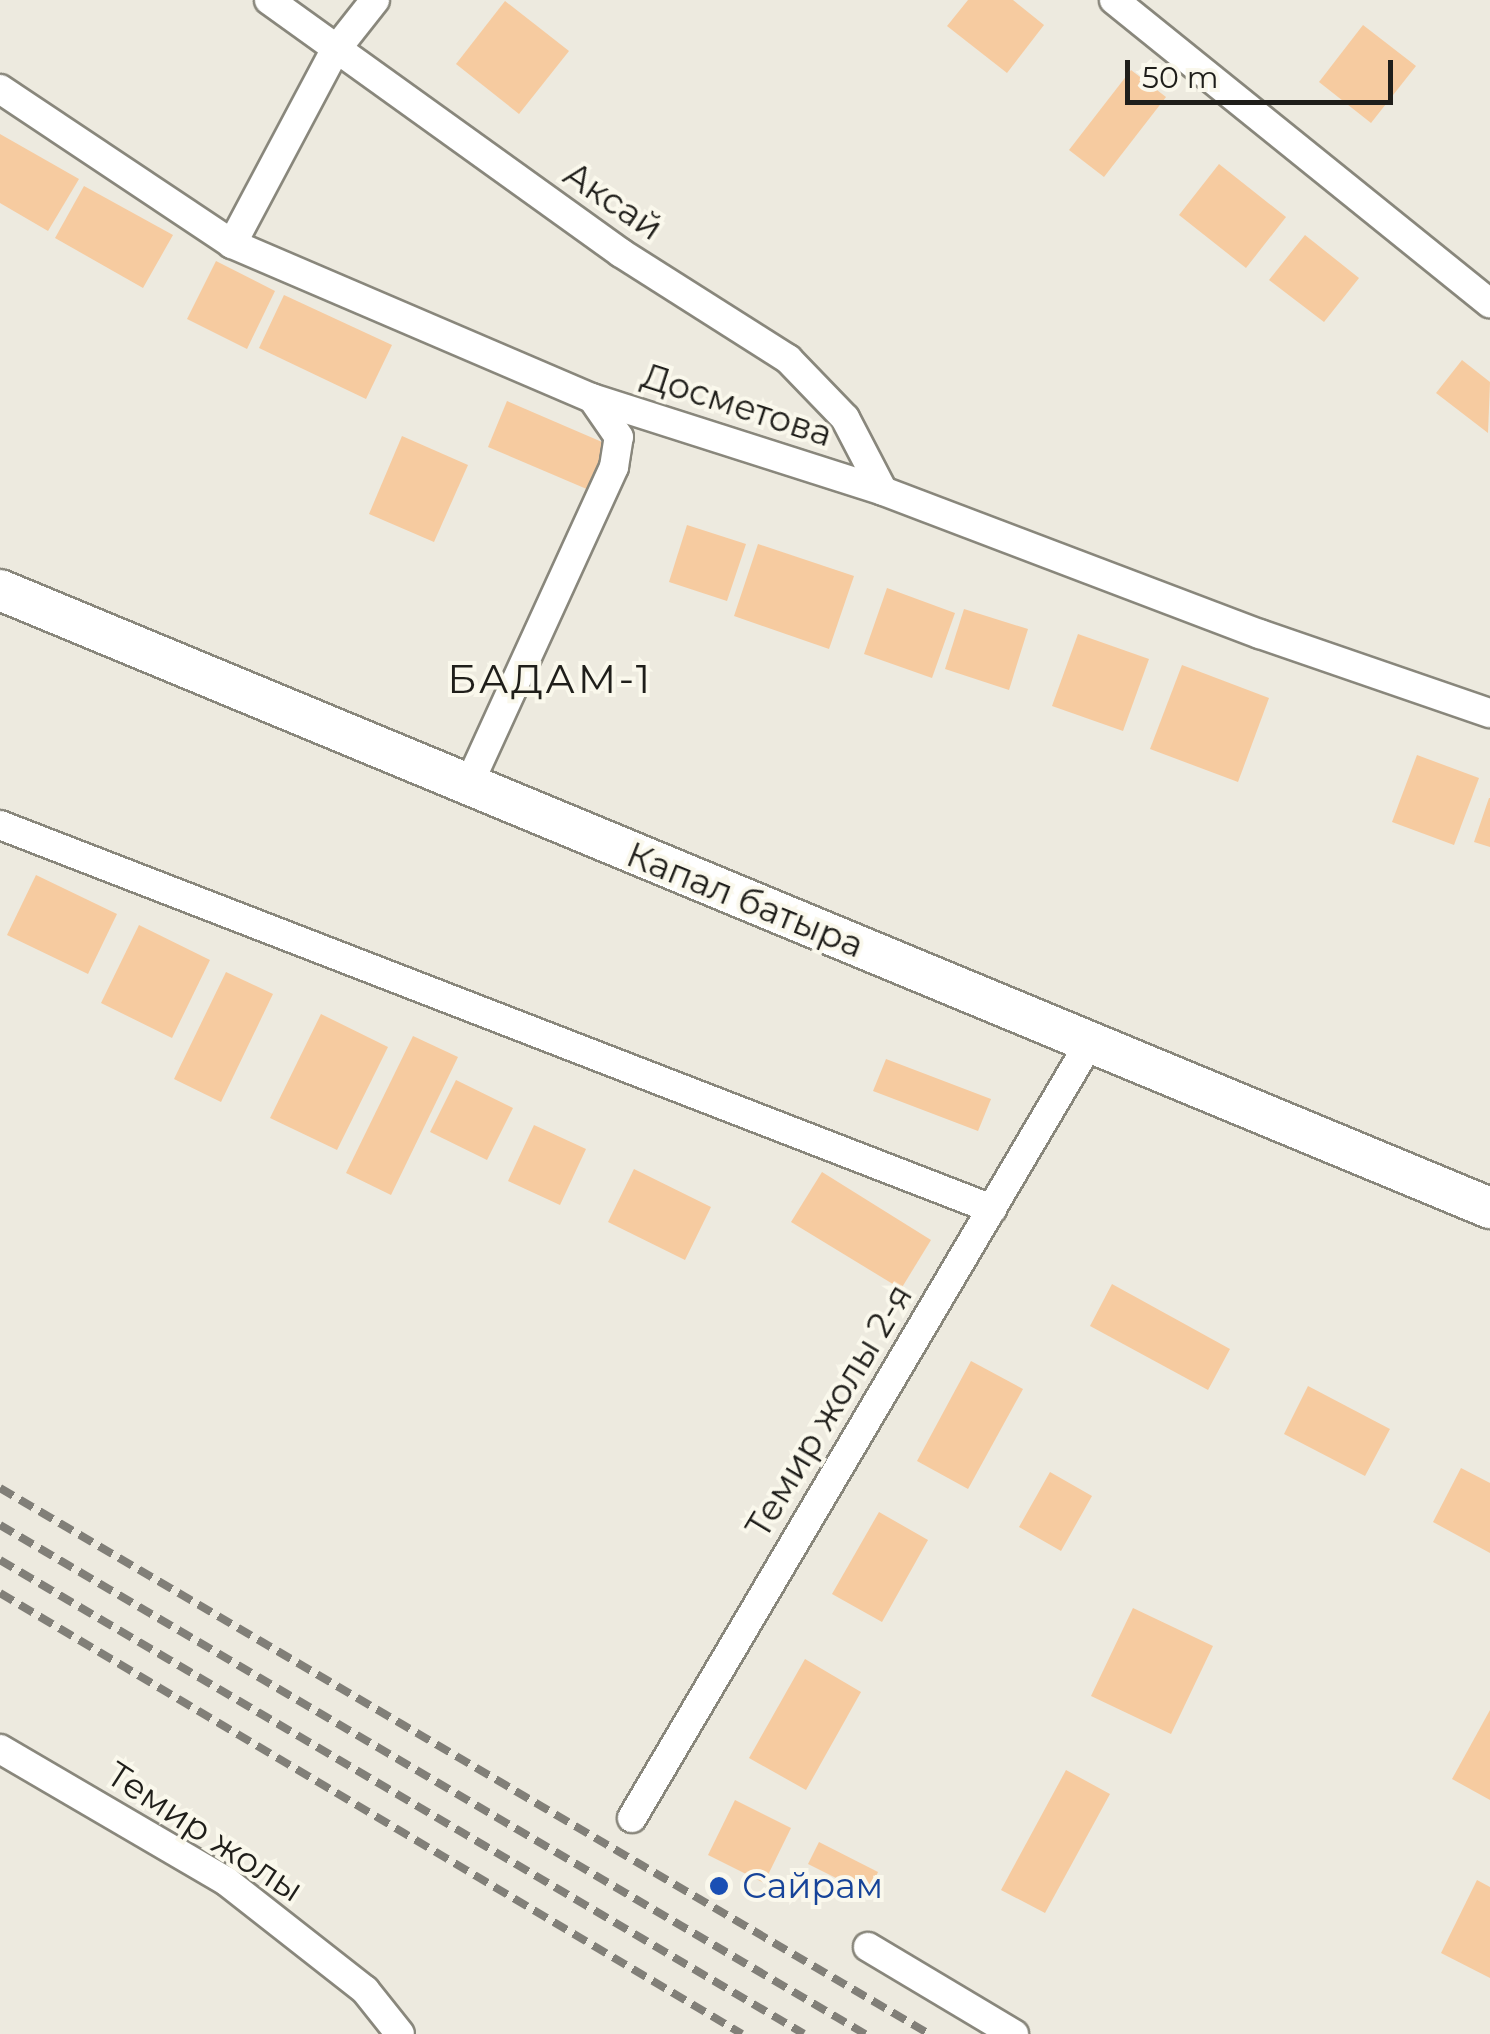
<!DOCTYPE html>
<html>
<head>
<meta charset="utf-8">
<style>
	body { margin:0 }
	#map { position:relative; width:1490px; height:2034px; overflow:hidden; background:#edeadf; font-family:Montserrat,sans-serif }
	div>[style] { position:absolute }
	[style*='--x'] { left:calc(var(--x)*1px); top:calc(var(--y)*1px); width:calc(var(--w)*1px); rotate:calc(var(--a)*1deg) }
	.building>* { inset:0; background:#f6cba0 }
	.roads { filter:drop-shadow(2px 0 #89877c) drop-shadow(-2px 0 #89877c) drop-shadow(0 2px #89877c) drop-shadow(0 -2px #89877c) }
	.minor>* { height:28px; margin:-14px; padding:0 14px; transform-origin:14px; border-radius:14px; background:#fff }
	.secondary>* { height:40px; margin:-20px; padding:0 20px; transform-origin:20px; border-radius:20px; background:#fff }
	.rail>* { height:8px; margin-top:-4px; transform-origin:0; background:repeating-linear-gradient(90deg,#817f78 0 15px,transparent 0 23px) }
	.dots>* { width:28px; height:28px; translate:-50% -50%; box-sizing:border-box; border:5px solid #faf8ec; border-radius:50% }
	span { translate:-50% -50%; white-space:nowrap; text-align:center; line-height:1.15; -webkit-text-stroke:8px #faf8ec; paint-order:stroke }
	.street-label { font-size:35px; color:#1f1e1a }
	.transit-label { font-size:35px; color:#164399 }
	.left { translate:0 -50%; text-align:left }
	.quarter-label { font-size:40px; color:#1f1e1a; letter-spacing:2.5px }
	.scale { position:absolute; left:1125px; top:60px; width:268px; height:45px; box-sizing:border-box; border:5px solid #1f1e1a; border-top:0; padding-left:12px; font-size:30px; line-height:35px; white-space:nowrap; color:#1f1e1a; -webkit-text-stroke:8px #faf8ec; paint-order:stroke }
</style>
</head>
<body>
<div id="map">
	<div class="building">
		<i style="clip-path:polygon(968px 0,1013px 0,1044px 25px,1007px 73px,947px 26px)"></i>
		<i style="clip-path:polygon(505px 1px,569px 51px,519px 114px,456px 64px)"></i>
		<i style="clip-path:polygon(1363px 25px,1416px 66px,1371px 123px,1319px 82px)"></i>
		<i style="clip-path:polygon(1131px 70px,1166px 97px,1104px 177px,1069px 150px)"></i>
		<i style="clip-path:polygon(0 134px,79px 179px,48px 231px,0 203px)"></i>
		<i style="clip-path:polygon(1219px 164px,1286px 217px,1246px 268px,1179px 215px)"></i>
		<i style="clip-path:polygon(84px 186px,173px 235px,143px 288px,55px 238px)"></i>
		<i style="clip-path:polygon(1305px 235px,1359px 278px,1324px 322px,1269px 280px)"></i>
		<i style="clip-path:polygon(216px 261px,275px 291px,247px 349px,187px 319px)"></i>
		<i style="clip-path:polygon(284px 295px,392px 345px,366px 399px,259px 348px)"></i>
		<i style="clip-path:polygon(1462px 360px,1490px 382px,1488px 433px,1436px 393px)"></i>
		<i style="clip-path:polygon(507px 401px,609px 445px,589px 490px,488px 447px)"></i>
		<i style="clip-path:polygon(402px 436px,468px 465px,434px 542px,369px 514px)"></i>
		<i style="clip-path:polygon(687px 525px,746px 544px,727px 601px,669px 582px)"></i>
		<i style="clip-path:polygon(758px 544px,854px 576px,829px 649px,734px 616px)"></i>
		<i style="clip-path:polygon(887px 588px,955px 613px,932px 678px,864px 654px)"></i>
		<i style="clip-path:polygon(964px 609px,1028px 629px,1009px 690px,945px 669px)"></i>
		<i style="clip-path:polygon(1078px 634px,1149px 659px,1123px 731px,1052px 706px)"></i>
		<i style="clip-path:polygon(1182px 665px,1269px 698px,1238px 782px,1150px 749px)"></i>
		<i style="clip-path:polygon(1417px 755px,1479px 778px,1454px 845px,1392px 822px)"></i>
		<i style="clip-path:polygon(1489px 798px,1490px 798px,1490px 847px,1474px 842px)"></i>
		<i style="clip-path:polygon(36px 875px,117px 914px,88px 974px,7px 935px)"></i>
		<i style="clip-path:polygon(139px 925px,210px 960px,172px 1038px,101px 1003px)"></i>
		<i style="clip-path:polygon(226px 972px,273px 994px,221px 1102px,174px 1079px)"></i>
		<i style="clip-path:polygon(321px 1014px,388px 1047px,337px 1150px,270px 1118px)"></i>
		<i style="clip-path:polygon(413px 1036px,458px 1057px,391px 1195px,346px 1173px)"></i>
		<i style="clip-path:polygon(886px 1059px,991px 1099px,978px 1131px,873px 1091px)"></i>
		<i style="clip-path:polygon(456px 1080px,513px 1108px,487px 1160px,430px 1132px)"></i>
		<i style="clip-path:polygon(534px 1125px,586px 1149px,560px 1205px,508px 1181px)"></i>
		<i style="clip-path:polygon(634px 1169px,711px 1207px,685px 1260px,608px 1222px)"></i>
		<i style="clip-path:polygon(822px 1172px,931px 1240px,901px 1289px,791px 1222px)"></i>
		<i style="clip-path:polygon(1112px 1284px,1230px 1349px,1208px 1390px,1090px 1326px)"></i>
		<i style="clip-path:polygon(971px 1361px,1023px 1389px,968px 1489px,917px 1461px)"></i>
		<i style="clip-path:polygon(1308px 1386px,1390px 1429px,1365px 1476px,1284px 1434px)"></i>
		<i style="clip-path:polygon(1461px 1468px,1490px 1483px,1490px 1553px,1433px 1522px)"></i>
		<i style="clip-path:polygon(1050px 1472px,1092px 1496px,1061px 1551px,1019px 1527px)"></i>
		<i style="clip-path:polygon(879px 1512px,928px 1540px,882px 1622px,832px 1594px)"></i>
		<i style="clip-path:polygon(1133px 1608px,1213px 1646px,1171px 1734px,1091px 1696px)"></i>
		<i style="clip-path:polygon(805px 1659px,861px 1692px,806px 1790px,749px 1758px)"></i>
		<i style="clip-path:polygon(1490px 1710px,1490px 1800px,1452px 1779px)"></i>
		<i style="clip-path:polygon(1066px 1770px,1110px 1794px,1045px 1913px,1001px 1890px)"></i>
		<i style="clip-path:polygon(735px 1800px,791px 1828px,764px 1883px,708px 1855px)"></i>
		<i style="clip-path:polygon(819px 1842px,878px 1872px,868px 1894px,808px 1864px)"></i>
		<i style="clip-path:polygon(1477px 1880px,1490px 1887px,1490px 1978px,1441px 1953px)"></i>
	</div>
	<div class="roads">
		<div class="minor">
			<i style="--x:269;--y:0;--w:433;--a:35.7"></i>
			<i style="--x:621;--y:253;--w:198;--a:32.4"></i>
			<i style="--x:788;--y:359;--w:82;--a:46"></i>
			<i style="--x:845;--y:418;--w:82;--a:62.5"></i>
			<i style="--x:1114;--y:0;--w:483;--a:38.9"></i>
			<i style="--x:0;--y:89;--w:279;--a:33.7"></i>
			<i style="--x:232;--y:244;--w:392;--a:23.2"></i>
			<i style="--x:592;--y:398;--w:305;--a:17.7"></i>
			<i style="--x:883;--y:491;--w:403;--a:20.8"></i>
			<i style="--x:1260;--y:634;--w:243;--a:19"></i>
			<i style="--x:232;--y:244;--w:217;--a:-62"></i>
			<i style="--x:334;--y:52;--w:66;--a:-51.7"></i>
			<i style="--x:468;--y:786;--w:351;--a:-65.4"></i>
			<i style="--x:614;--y:467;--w:30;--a:-81"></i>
			<i style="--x:619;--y:437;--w:47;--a:-124.7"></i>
			<i style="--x:0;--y:825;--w:1064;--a:21.16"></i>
			<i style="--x:0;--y:1749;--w:262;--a:30.3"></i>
			<i style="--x:226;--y:1881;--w:177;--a:38.1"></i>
			<i style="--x:365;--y:1990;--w:56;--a:51.5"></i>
			<i style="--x:632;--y:1818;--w:901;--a:-59.45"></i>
			<i style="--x:868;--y:1947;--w:170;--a:30.8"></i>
		</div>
		<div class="secondary">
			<i style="--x:0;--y:590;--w:1613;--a:22.53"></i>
		</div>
	</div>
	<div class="rail">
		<i style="--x:0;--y:1488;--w:1078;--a:30.44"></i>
		<i style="--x:0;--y:1525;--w:1004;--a:30.47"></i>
		<i style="--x:0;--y:1560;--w:933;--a:30.52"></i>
		<i style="--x:0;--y:1593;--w:863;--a:30.72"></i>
	</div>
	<div class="dots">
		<i style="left:719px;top:1886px;background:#1a4fb4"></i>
	</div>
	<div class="street-label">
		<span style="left:613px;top:201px;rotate:34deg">Аксай</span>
		<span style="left:737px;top:405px;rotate:18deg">Досметова</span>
		<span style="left:745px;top:900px;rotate:22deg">Капал батыра</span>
		<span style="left:829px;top:1411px;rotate:-59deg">Темир жолы 2-я</span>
		<span style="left:205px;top:1832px;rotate:33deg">Темир жолы</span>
	</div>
	<div class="transit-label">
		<span class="left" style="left:742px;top:1886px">Сайрам</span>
	</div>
	<div class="quarter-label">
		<span style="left:550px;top:679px">БАДАМ-1</span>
	</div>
	<div class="scale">50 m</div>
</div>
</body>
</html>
